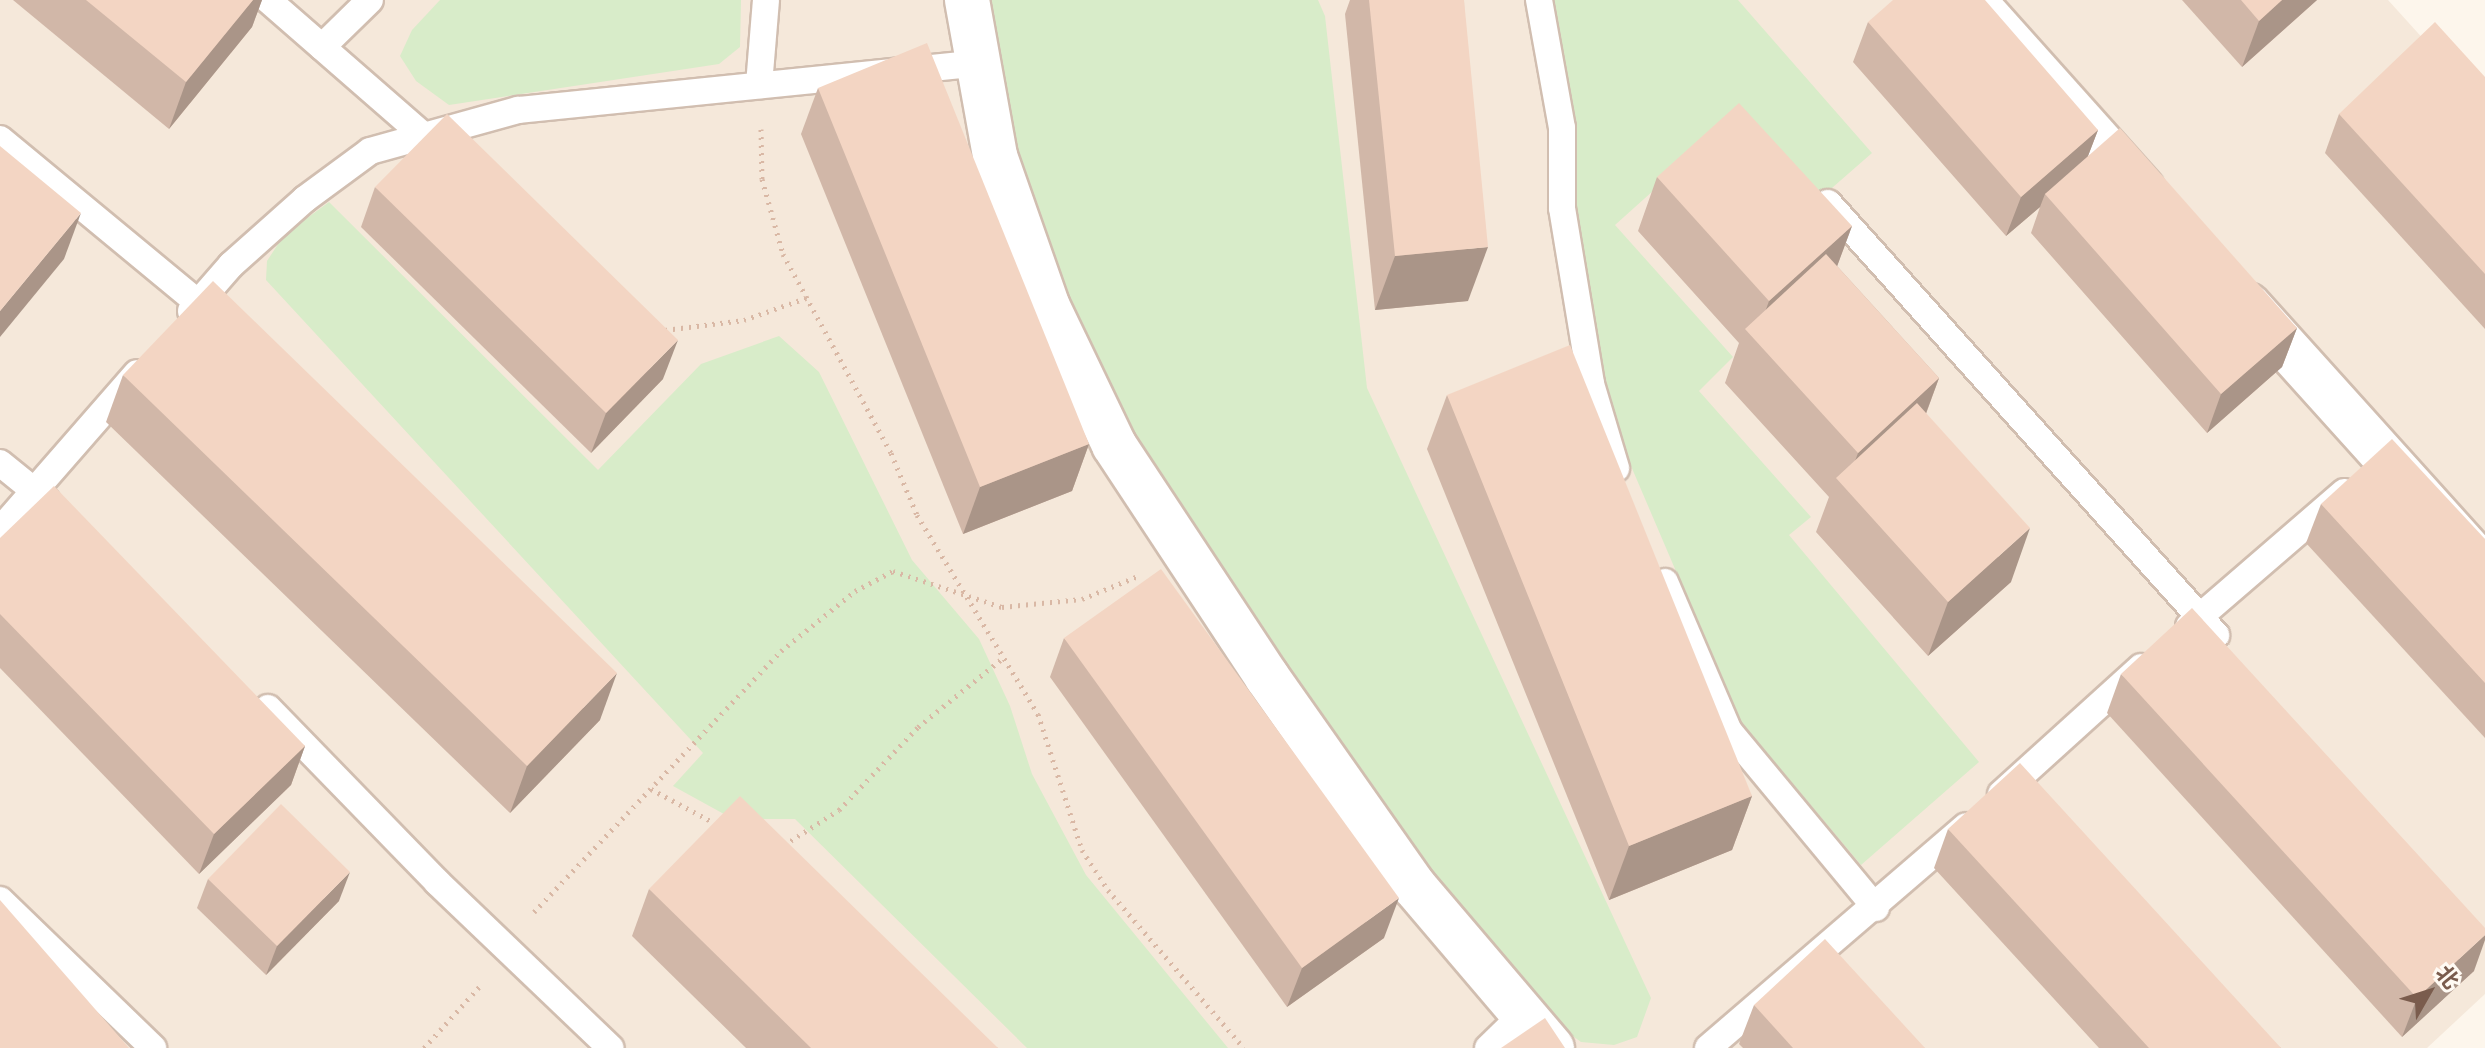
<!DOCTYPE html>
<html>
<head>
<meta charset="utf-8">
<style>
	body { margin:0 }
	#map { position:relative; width:2485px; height:1048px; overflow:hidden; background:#fdf6ec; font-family:Mulish,"Noto Sans SC",sans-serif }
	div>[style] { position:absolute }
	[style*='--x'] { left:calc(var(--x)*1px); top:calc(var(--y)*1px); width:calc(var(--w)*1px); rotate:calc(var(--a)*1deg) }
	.residential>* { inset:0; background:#f5e8da }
	.green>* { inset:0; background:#d8ecc9 }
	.path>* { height:5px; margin-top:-2.5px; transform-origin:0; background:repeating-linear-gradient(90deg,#d9b8a5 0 2px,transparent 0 8px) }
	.roads { filter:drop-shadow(2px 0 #d1beb0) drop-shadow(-2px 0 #d1beb0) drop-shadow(0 2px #d1beb0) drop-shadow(0 -2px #d1beb0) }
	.lane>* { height:26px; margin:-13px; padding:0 13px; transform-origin:13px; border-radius:13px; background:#fff }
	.street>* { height:44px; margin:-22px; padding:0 22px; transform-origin:22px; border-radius:22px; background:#fff }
	.wall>* { inset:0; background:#d1b7a8 }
	.shaded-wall>* { inset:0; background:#aa9588 }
	.building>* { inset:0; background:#f3d5c3 }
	span { translate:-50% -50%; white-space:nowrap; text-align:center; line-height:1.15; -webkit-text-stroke:8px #fffaf3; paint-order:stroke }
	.north { position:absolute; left:2389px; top:952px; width:80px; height:80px; -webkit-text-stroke:6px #fffaf3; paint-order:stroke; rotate:51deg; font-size:22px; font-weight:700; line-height:32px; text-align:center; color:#7a5c4d }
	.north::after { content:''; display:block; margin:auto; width:28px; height:36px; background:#7a5c4d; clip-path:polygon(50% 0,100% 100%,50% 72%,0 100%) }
</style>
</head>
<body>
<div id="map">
	<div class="residential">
		<i style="clip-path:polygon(0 0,2388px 0,2485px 107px,2485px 994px,2427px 1048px,0 1048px)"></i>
	</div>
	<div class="green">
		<i style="clip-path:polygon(440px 0,741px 0,740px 47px,719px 64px,449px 105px,416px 81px,400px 56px,412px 30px)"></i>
		<i style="clip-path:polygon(967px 0,1318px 0,1325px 16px,1367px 388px,1651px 998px,1637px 1037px,1614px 1045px,1581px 1042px,1540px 1012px,1425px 872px,1125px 434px,1063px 301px)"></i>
		<i style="clip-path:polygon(1554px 0,1738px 0,1872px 153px,1801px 215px,1722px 129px,1615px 225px,1733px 357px,1699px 391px,1811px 517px,1789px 535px,1979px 762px,1861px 865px,1740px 721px,1628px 459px,1603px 374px,1576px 210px,1577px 127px)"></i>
		<i style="clip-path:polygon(329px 202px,598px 470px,701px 364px,779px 336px,819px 372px,912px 560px,979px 639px,1010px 706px,1032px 774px,1086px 875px,1228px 1048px,1027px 1048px,795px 819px,733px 819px,673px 786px,703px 753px,266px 280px,267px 261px,284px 235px)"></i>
	</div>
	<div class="path">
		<i style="--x:761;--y:129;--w:50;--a:88.9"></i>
		<i style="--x:762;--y:179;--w:78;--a:74.4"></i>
		<i style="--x:783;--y:254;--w:226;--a:61.5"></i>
		<i style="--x:891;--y:453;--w:67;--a:67.2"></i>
		<i style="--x:917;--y:515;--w:233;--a:58.7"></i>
		<i style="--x:1038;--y:714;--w:143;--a:72.1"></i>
		<i style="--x:1082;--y:850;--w:48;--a:57"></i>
		<i style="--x:1108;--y:890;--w:208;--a:49.3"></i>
		<i style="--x:665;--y:330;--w:80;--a:-7.2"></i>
		<i style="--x:744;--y:320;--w:66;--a:-19.5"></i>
		<i style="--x:651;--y:789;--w:76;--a:28.2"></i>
		<i style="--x:784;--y:845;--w:65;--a:-32.5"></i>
		<i style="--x:839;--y:810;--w:115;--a:-46.4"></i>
		<i style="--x:918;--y:727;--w:111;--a:-39.1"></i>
		<i style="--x:534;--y:912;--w:359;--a:-46.6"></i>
		<i style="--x:781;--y:651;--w:95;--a:-39"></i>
		<i style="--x:855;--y:591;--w:43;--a:-27.8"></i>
		<i style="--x:893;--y:571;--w:115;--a:18.3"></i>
		<i style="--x:1002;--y:607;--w:80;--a:-5.7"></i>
		<i style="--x:1082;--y:599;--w:61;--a:-22.3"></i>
		<i style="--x:424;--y:1048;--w:85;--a:-47.9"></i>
	</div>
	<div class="roads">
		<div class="lane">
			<i style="--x:268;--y:0;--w:207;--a:41.1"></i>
			<i style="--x:1539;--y:0;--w:130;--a:79.8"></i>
			<i style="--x:1562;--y:128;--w:80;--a:90"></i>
			<i style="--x:1562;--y:208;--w:178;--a:80.6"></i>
			<i style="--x:1591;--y:384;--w:88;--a:73.4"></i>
			<i style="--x:322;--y:47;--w:67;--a:-44.4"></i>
			<i style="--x:759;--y:85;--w:85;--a:-85.3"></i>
			<i style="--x:0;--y:139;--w:257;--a:39.6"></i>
			<i style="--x:1828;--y:203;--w:581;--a:48.07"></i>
			<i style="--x:191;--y:311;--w:61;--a:-49"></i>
			<i style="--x:231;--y:265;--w:99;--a:-41.7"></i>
			<i style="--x:305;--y:199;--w:81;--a:-36.4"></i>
			<i style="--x:370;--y:151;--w:154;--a:-15.5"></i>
			<i style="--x:518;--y:110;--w:462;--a:-5.8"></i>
			<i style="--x:0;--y:463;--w:60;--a:39"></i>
			<i style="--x:0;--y:530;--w:208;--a:-48.9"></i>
			<i style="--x:1665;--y:582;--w:162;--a:66.8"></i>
			<i style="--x:1729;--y:731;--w:230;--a:50.3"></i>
			<i style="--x:2189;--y:626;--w:205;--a:-40.8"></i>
			<i style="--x:268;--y:708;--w:243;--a:45.8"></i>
			<i style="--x:437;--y:882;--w:240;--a:43.7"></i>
			<i style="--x:2001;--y:794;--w:189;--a:-42.2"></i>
			<i style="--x:0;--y:900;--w:213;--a:44"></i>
			<i style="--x:1488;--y:1048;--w:49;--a:-44.2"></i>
			<i style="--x:1708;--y:1048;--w:340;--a:-40.7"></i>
		</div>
		<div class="street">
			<i style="--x:967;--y:0;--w:158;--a:79.8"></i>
			<i style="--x:995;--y:156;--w:160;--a:70.7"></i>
			<i style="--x:1048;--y:307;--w:153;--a:64.4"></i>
			<i style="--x:1114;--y:445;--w:278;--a:56.6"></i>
			<i style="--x:1267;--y:677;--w:256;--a:54.9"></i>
			<i style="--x:1414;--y:886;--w:213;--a:49.6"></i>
			<i style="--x:1973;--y:0;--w:254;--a:48.2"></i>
			<i style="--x:2248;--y:305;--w:354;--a:48"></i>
		</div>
	</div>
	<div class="wall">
		<i style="clip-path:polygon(13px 0,262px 0,252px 27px,169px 129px)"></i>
		<i style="clip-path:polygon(1350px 0,1464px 0,1468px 301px,1375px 310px,1345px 14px)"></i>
		<i style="clip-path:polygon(2182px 0,2317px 0,2242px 67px)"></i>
		<i style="clip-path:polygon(1868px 22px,2098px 130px,2088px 156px,2297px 328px,2282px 367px,2207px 433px,2031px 233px,2040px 207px,2006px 236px,1853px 62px)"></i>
		<i style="clip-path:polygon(2485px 77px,2485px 329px,2325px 153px,2339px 114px)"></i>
		<i style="clip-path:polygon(818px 88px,1089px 444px,1072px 491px,963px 534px,801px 134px)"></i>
		<i style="clip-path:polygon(1657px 177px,1852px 226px,1837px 266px,1939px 378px,1926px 414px,2011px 582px,1928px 656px,1816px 532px,1829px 497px,1725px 383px,1739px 343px,1638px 231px)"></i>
		<i style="clip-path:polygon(375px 187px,663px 379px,591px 453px,361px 227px)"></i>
		<i style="clip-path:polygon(123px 375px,600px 720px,510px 813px,106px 422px)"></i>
		<i style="clip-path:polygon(1447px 395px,1752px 796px,1732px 850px,1609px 900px,1427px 449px)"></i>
		<i style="clip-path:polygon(2321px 504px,2485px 539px,2485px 738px,2306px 543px)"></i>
		<i style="clip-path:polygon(0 538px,305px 746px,291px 785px,199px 874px,0 668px)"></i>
		<i style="clip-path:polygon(1064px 638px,1384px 938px,1287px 1007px,1050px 677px)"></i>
		<i style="clip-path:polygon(2121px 674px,2474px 971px,2402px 1037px,2107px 713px)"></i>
		<i style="clip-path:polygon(1948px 829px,2281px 1048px,2099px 1048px,1934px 868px)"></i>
		<i style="clip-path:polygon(208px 879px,339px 901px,266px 975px,197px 908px)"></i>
		<i style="clip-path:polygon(649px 889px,998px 1048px,746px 1048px,632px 936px)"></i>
		<i style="clip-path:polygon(1754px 1005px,1925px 1048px,1743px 1048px,1739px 1044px)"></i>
	</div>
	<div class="shaded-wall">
		<i style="clip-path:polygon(253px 0,262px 0,252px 27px,169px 129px,186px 82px)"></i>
		<i style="clip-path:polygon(2282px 0,2317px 0,2242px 67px,2259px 21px)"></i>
		<i style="clip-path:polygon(2098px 130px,2083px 169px,2045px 194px,2040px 207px,2006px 236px,2021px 197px)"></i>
		<i style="clip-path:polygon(81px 213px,64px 259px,0 337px,0 311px)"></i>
		<i style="clip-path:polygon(1852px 226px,1832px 280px,1755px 340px,1769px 301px)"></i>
		<i style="clip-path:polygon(1488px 247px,1468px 301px,1375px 310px,1395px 256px)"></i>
		<i style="clip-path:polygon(2297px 328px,2282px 367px,2207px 433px,2221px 394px)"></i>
		<i style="clip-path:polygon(678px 340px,663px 379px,591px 453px,606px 413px)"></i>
		<i style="clip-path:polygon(1939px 378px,1919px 432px,1845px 488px,1858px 453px)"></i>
		<i style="clip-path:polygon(1089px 444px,1072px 491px,963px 534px,980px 487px)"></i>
		<i style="clip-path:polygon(2030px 528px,2011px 582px,1928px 656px,1948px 602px)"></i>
		<i style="clip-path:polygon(617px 673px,600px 720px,510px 813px,527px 766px)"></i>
		<i style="clip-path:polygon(305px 746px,291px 785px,199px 874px,214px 834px)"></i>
		<i style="clip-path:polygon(1752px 796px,1732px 850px,1609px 900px,1629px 846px)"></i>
		<i style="clip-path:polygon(350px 872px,339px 901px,266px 975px,277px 946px)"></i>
		<i style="clip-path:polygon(1399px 898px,1384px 938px,1287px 1007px,1302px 968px)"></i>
		<i style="clip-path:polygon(2485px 935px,2485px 940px,2474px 971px,2402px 1037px,2417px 998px)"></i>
	</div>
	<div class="building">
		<i style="clip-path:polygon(86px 0,253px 0,186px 82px)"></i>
		<i style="clip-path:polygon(1369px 0,1464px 0,1488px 247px,1395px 256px)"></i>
		<i style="clip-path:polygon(1893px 0,1985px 0,2098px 130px,2021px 197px,1868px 22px)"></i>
		<i style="clip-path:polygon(2241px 0,2282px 0,2259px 21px)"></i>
		<i style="clip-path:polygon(2435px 22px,2485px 77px,2485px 274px,2339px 114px)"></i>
		<i style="clip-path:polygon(927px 43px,1089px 444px,980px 487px,818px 88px)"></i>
		<i style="clip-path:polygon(1739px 103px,1852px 226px,1769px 301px,1657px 177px)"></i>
		<i style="clip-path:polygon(447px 114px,678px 340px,606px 413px,375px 187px)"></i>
		<i style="clip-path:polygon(2120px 128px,2297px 328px,2221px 394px,2045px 194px)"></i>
		<i style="clip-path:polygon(0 146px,81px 213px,0 311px)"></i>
		<i style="clip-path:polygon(1826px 254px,1939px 378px,1858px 453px,1745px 329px)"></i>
		<i style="clip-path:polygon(213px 281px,617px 673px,527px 766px,123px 375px)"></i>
		<i style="clip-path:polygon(1570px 345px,1752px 796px,1629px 846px,1447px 395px)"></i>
		<i style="clip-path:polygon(1917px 403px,2030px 528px,1948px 602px,1836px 478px)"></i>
		<i style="clip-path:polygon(2392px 439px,2485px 539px,2485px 683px,2321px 504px)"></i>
		<i style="clip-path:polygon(54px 486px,305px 746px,214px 834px,0 614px,0 538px)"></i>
		<i style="clip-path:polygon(1161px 569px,1399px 898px,1302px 968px,1064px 638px)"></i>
		<i style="clip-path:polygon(2192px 608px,2485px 928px,2485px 935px,2417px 998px,2121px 674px)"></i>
		<i style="clip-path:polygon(2020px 763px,2281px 1048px,2149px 1048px,1948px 829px)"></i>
		<i style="clip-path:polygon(740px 796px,998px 1048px,811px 1048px,649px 889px)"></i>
		<i style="clip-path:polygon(281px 804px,350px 872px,277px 946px,208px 879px)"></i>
		<i style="clip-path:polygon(0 900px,129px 1048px,0 1048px)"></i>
		<i style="clip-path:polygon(1825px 939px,1925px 1048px,1793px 1048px,1754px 1005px)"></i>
		<i style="clip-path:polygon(1545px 1018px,1565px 1048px,1501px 1048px)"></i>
	</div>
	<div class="north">北</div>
</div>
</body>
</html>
